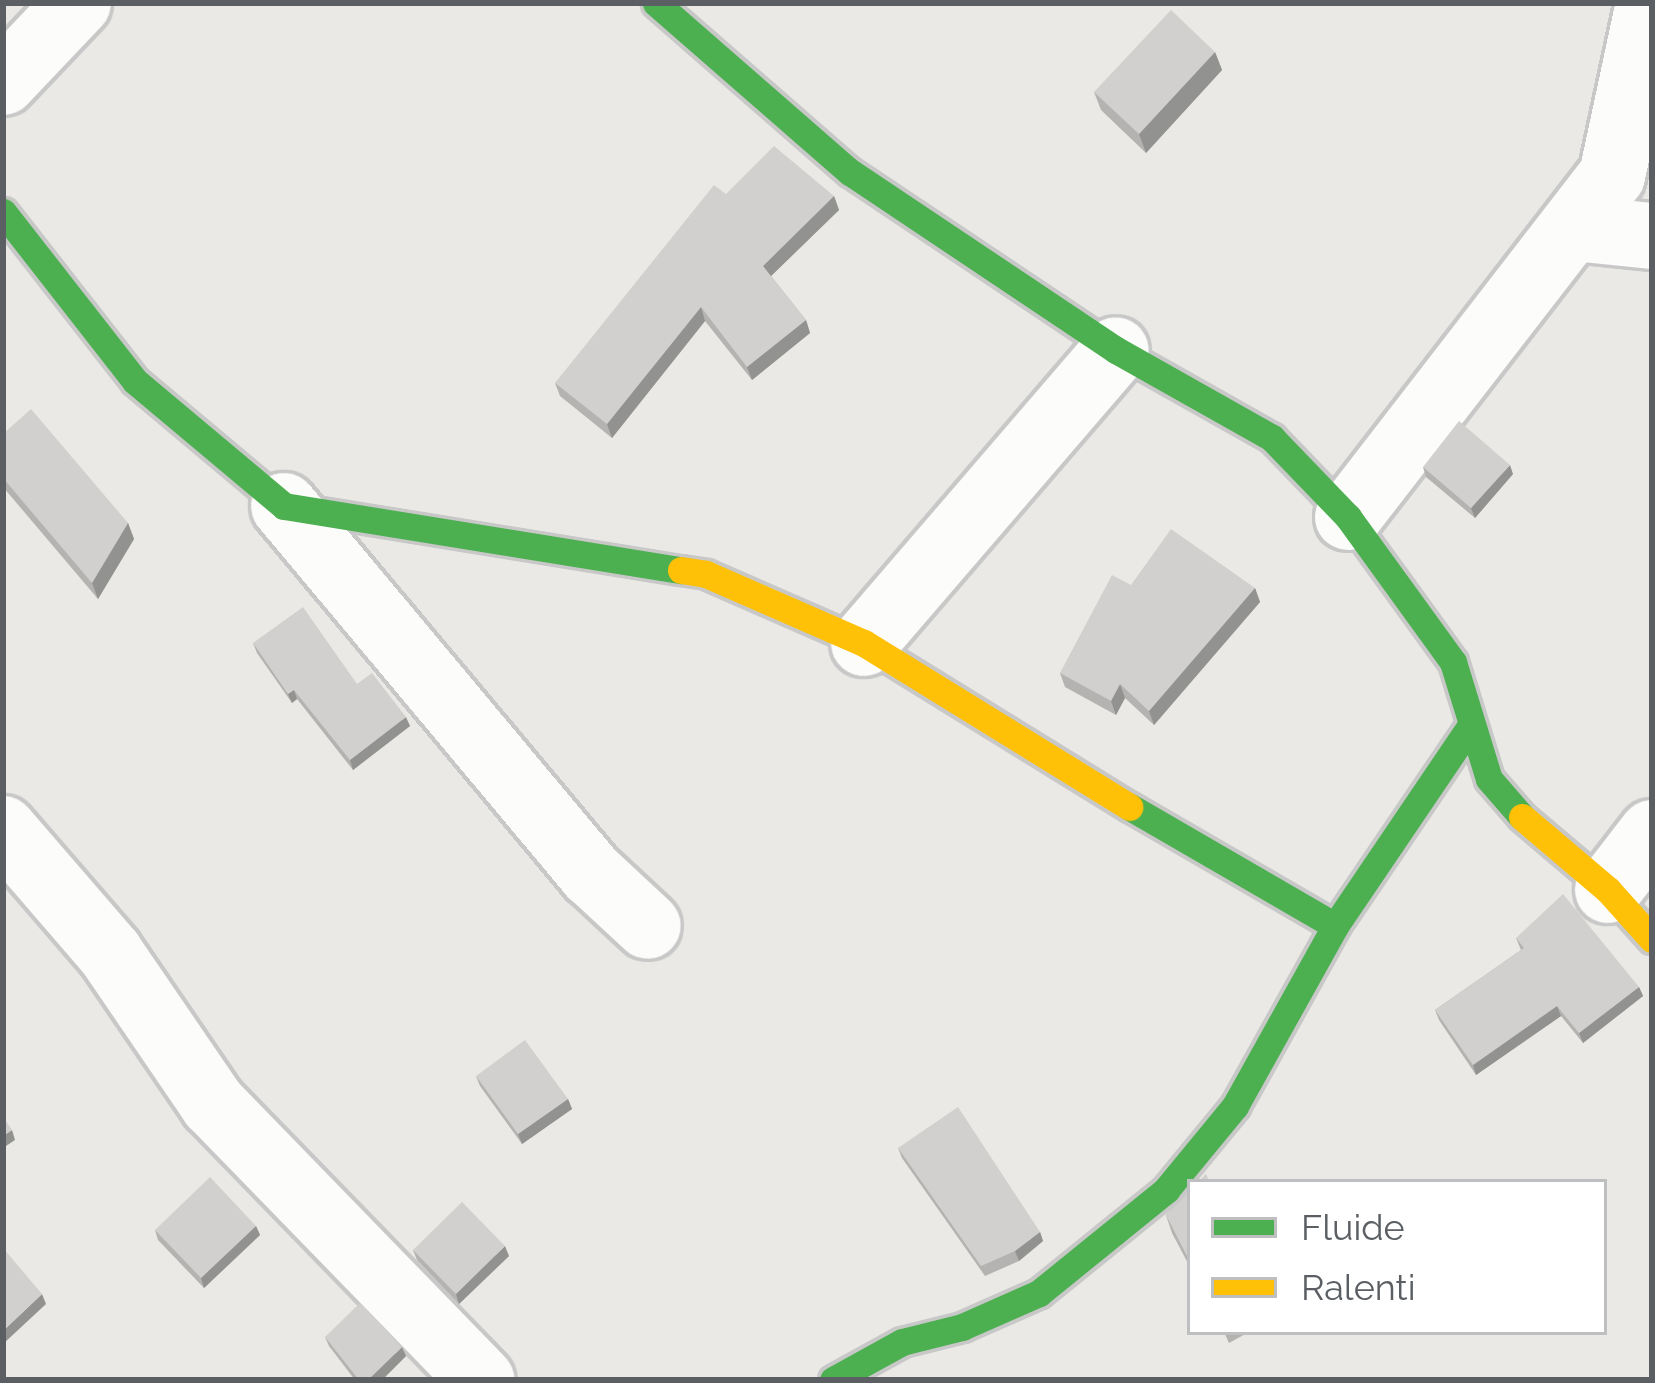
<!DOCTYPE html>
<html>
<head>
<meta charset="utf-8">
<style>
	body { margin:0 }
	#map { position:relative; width:1655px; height:1383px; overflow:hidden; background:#ebe9e5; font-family:Raleway,sans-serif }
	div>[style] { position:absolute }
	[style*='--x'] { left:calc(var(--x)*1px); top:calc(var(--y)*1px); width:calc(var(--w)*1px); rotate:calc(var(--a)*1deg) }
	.roads { filter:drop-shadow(3px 0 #c7c8c7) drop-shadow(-3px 0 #c7c8c7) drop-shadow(0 3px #c7c8c7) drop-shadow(0 -3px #c7c8c7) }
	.street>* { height:66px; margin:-33px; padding:0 33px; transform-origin:33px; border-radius:33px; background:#fcfcfb }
	.fast>* { height:27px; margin:-13.5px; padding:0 13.5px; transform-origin:13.5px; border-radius:13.5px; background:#4caf50 }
	.slow>* { height:27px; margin:-13.5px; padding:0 13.5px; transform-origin:13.5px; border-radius:13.5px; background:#ffc107 }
	.wall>* { inset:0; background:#b4b3b1 }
	.shaded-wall>* { inset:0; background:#929290 }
	.building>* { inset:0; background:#d1d0ce }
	span { translate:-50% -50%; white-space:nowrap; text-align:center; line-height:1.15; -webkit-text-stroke:12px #fff; paint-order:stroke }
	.frame { position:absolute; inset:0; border:6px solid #5b5f63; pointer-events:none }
	.legend { position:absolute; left:1187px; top:1179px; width:420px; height:156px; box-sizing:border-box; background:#fff; border:3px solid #bdbfc1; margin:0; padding:15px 21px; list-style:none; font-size:36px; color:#5b5f63 }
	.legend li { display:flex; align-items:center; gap:24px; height:60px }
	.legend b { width:60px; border:3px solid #bdbfc1 }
</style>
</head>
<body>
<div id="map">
	<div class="roads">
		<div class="street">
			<i style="--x:3;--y:82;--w:109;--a:-46.5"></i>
			<i style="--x:1574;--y:228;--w:78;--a:5.9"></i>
			<i style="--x:284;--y:506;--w:480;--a:50.1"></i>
			<i style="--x:592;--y:874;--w:76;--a:42.9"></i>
			<i style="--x:1348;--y:517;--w:431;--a:-52.3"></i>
			<i style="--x:1612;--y:176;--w:177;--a:-77.9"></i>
			<i style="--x:864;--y:643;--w:386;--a:-49.3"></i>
			<i style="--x:3;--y:829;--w:164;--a:49.2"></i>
			<i style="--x:110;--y:953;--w:183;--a:55.7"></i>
			<i style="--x:213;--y:1104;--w:385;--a:45.8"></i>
			<i style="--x:1608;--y:890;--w:72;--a:-52.3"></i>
		</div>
		<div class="fast">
			<i style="--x:656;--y:3;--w:257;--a:41.1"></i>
			<i style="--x:850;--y:172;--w:320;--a:33.8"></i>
			<i style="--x:1116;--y:350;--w:179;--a:29.4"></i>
			<i style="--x:1272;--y:438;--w:110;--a:46.1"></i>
			<i style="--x:1348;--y:517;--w:179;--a:54.1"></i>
			<i style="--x:1453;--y:662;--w:122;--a:72.9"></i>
			<i style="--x:1489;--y:779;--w:50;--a:49"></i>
			<i style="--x:3;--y:212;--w:214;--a:52"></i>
			<i style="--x:135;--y:381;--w:194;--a:40"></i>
			<i style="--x:284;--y:506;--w:402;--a:9.2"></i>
			<i style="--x:1130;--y:807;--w:237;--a:30.1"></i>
			<i style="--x:833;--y:1380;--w:79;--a:-28.8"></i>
			<i style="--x:902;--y:1342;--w:62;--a:-14"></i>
			<i style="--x:962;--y:1327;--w:84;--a:-23.8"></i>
			<i style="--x:1039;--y:1293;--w:164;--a:-39"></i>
			<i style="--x:1166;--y:1190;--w:109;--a:-50.6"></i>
			<i style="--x:1235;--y:1106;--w:206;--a:-60.9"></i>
			<i style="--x:1335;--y:926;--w:239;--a:-55.9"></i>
		</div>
		<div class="slow">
			<i style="--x:681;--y:570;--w:25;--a:9"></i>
			<i style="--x:706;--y:574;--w:172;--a:23.6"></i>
			<i style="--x:864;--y:643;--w:312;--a:31.7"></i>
			<i style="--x:1522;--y:817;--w:113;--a:40.3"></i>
			<i style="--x:1608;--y:890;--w:66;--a:48.1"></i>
		</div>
	</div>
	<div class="wall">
		<i style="clip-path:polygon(1215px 52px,1222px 70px,1146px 153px,1101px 110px,1094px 92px)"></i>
		<i style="clip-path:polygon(726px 194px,834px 196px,839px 210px,771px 276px,806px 320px,810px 333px,752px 380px,705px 321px,612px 438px,560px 396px,555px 383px)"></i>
		<i style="clip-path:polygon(3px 434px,128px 523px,134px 539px,98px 599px,3px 487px)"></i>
		<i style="clip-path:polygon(1423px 467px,1513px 474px,1475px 518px,1426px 477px)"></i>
		<i style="clip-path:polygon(1131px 585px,1255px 588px,1260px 602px,1154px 725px,1125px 698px,1116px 715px,1065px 687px,1060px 673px)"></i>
		<i style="clip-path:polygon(253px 643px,357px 684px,410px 726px,353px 770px,297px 699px,292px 703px,257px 653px)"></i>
		<i style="clip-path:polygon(1516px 938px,1639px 987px,1643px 996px,1583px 1043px,1561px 1016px,1476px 1075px,1439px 1020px,1435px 1010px,1521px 950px)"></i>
		<i style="clip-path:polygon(476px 1076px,568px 1099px,572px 1109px,522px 1144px,480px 1086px)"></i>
		<i style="clip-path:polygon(898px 1148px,1040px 1232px,1043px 1241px,1019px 1261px,985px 1276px,902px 1158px)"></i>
		<i style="clip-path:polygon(1190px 1190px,1190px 1267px,1172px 1233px,1166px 1215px)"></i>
		<i style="clip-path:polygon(256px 1226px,260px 1235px,204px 1288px,158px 1240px,155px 1230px)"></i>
		<i style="clip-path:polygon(413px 1250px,509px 1256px,459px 1304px,417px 1260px)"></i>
		<i style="clip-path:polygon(1224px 1332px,1249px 1332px,1229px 1343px)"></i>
		<i style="clip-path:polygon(325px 1337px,406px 1356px,382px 1380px,355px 1380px,329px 1346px)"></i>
	</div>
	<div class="shaded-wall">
		<i style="clip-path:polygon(1215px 52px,1222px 70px,1146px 153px,1139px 134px)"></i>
		<i style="clip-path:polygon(834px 196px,839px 210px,768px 279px,763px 266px)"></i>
		<i style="clip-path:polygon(701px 307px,705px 321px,612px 438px,607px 424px)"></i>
		<i style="clip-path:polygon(806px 320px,810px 333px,752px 380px,747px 367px)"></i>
		<i style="clip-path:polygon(1510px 465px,1513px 474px,1475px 518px,1471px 508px)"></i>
		<i style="clip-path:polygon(128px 523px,134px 539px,98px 599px,92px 583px)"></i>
		<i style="clip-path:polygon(1255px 588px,1260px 602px,1154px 725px,1149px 711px)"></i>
		<i style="clip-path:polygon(1120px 684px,1125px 698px,1116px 715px,1111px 701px)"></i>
		<i style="clip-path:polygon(294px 690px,297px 699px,292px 703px,288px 694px)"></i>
		<i style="clip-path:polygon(406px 717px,410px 726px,353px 770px,350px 760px)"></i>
		<i style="clip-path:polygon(1639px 987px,1643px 996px,1583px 1043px,1579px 1033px)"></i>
		<i style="clip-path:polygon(1557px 1006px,1561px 1016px,1476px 1075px,1473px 1065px)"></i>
		<i style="clip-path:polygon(568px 1099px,572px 1109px,522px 1144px,518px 1134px)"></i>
		<i style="clip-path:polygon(12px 1130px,15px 1140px,3px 1148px,3px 1136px)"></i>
		<i style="clip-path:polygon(256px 1226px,260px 1235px,204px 1288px,201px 1278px)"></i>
		<i style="clip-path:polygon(1040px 1232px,1043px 1241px,1019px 1261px,1015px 1251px)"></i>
		<i style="clip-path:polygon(505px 1246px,509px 1256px,459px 1304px,456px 1294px)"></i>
		<i style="clip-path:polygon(42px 1294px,46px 1304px,3px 1344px,3px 1331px)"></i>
		<i style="clip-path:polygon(402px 1347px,406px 1356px,382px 1380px,368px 1380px)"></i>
	</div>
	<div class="building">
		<i style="clip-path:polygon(1171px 10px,1215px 52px,1139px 134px,1094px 92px)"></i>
		<i style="clip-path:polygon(774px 146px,834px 196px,763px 266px,806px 320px,747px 367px,701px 307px,607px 424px,555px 383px,714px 185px,726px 194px)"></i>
		<i style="clip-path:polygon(31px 409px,128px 523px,92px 583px,3px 478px,3px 434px)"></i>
		<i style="clip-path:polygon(1459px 421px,1510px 465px,1471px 508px,1423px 467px)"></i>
		<i style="clip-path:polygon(1171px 529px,1255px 588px,1149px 711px,1120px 684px,1111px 701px,1060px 673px,1112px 575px,1131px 585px)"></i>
		<i style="clip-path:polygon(303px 607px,357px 684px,372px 673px,406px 717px,350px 760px,294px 690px,288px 694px,253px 643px)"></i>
		<i style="clip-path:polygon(1563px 894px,1639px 987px,1579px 1033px,1557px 1006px,1473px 1065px,1435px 1010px,1524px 948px,1516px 938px)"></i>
		<i style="clip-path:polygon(525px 1040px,568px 1099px,518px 1134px,476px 1076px)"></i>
		<i style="clip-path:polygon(958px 1107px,1040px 1232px,1015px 1251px,981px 1266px,898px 1148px)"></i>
		<i style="clip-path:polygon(3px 1117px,12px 1130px,3px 1136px)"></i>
		<i style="clip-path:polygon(1206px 1174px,1210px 1182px,1198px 1182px)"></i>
		<i style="clip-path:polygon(210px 1177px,256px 1226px,201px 1278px,155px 1230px)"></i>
		<i style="clip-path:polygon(1190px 1190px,1190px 1262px,1166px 1215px)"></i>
		<i style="clip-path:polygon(462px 1202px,505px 1246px,456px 1294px,413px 1250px)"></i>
		<i style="clip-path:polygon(3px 1248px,42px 1294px,3px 1331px)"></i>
		<i style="clip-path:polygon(360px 1303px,402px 1347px,368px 1380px,359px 1380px,325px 1337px)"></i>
	</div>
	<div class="frame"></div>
	<ul class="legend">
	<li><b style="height:15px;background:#4caf50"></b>Fluide</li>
	<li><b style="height:15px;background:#ffc107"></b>Ralenti</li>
	</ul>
</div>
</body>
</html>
